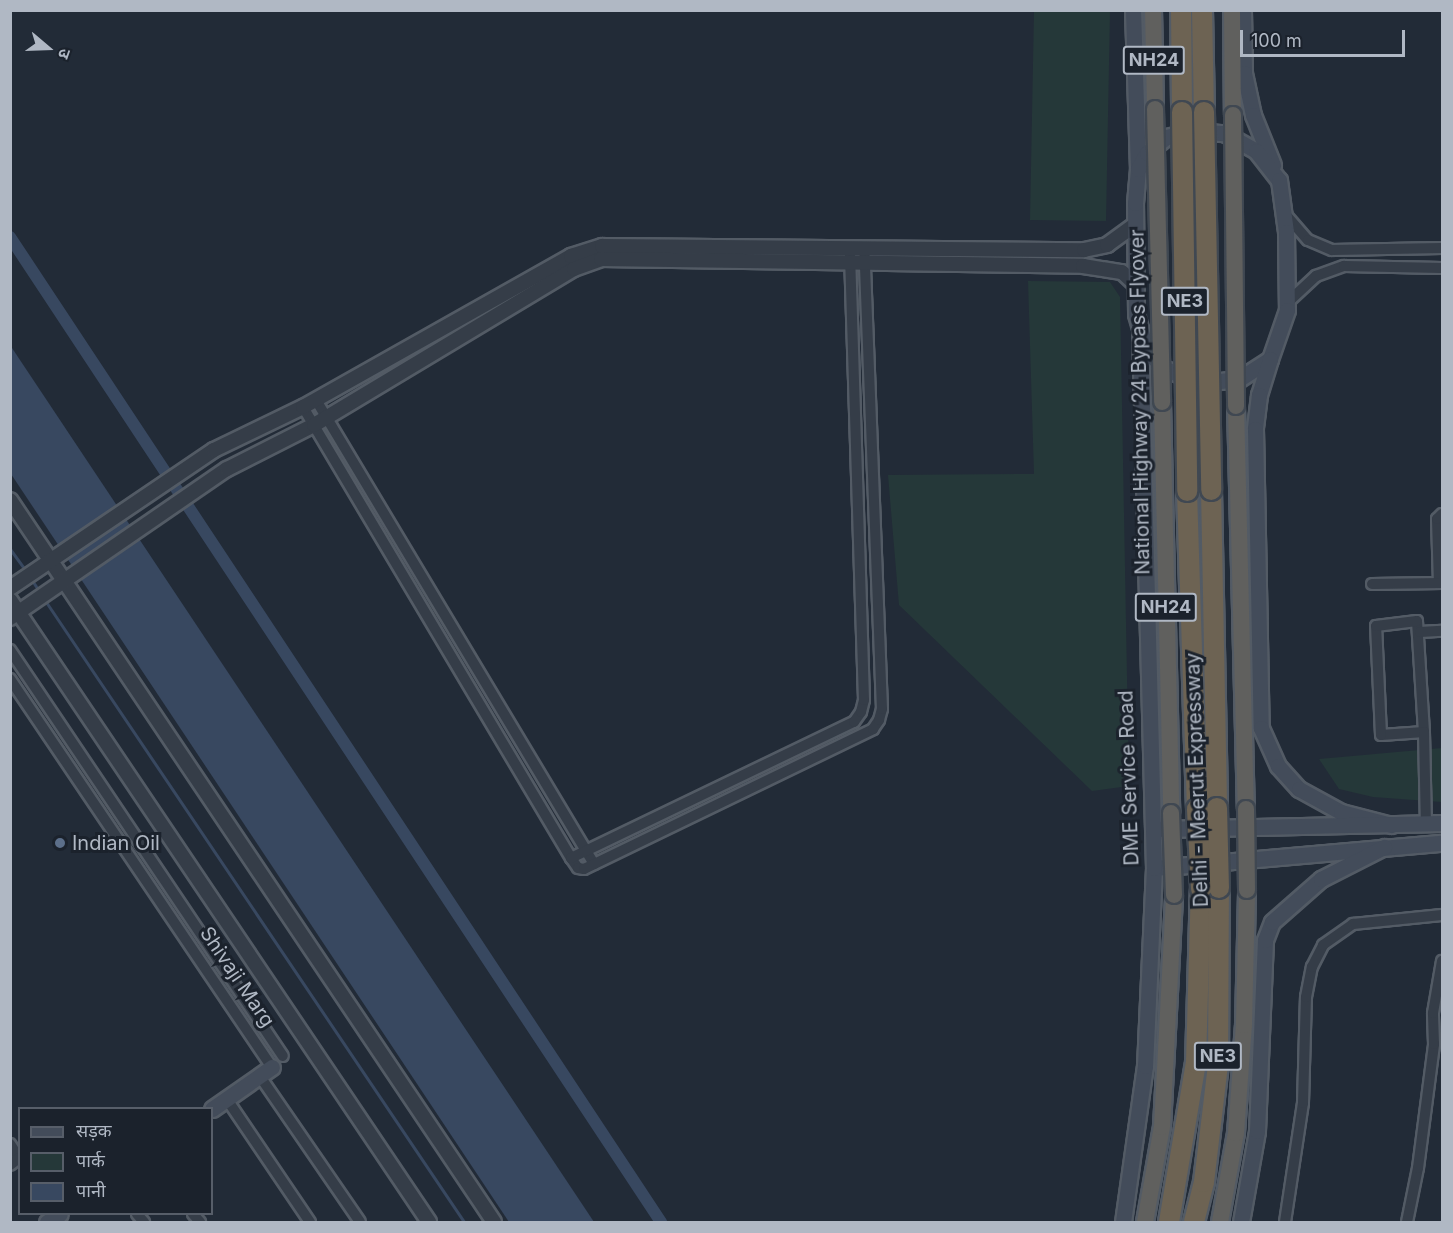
<!DOCTYPE html>
<html>
<head>
<meta charset="utf-8">
<style>
	body { margin:0 }
	#map { position:relative; width:1453px; height:1233px; overflow:hidden; background:#222b37; font-family:Inter,"Noto Sans Devanagari",sans-serif }
	div>[style] { position:absolute }
	[style*='--x'] { left:calc(var(--x)*1px); top:calc(var(--y)*1px); width:calc(var(--w)*1px); rotate:calc(var(--a)*1deg) }
	.green>* { inset:0; background:#253839 }
	.water>* { inset:0; background:#384860 }
	.stream>* { height:3px; margin:-1.5px; padding:0 1.5px; transform-origin:1.5px; border-radius:1.5px; background:#384860 }
	.canal>* { height:12px; margin:-6px; padding:0 6px; transform-origin:6px; border-radius:6px; background:#384860 }
	.roads { filter:drop-shadow(2px 0 #535b65) drop-shadow(-2px 0 #535b65) drop-shadow(0 2px #535b65) drop-shadow(0 -2px #535b65) }
	.minor>* { height:10px; margin:-5px; padding:0 5px; transform-origin:5px; border-radius:5px; background:#353d48 }
	.tertiary>* { height:14px; margin:-7px; padding:0 7px; transform-origin:7px; border-radius:7px; background:#353d48 }
	.secondary>* { height:15px; margin:-7.5px; padding:0 7.5px; transform-origin:7.5px; border-radius:7.5px; background:#434c5a }
	.trunk>* { height:16px; margin:-8px; padding:0 8px; transform-origin:8px; border-radius:8px; background:#60605e }
	.motorway>* { height:20px; margin:-10px; padding:0 10px; transform-origin:10px; border-radius:10px; background:#6d6353 }
	.bridges { filter:drop-shadow(2px 0 #404852) drop-shadow(-2px 0 #404852) drop-shadow(0 2px #404852) drop-shadow(0 -2px #404852) }
	.trunk-bridge>* { height:16px; margin:-8px; padding:0 8px; transform-origin:8px; border-radius:8px; background:#60605e }
	.motorway-bridge>* { height:20px; margin:-10px; padding:0 10px; transform-origin:10px; border-radius:10px; background:#6d6353 }
	.dots>* { width:16px; height:16px; translate:-50% -50%; box-sizing:border-box; border:3px solid #1b222c; border-radius:50% }
	span { translate:-50% -50%; white-space:nowrap; text-align:center; line-height:1.15; -webkit-text-stroke:6px #1b222c; paint-order:stroke }
	.shield-label span { padding:2px 4px; background:#1b222c; border:2px solid; border-radius:4px; -webkit-text-stroke-width:0 }
	.shield-label { font-size:18px; color:#b0b8c4; font-weight:700 }
	.street-label { font-size:20px; color:#b0b8c4 }
	.poi-label { font-size:20px; color:#b0b8c4 }
	.left { translate:0 -50%; text-align:left }
	.frame { position:absolute; inset:0; border:12px solid #b0b8c4; pointer-events:none }
	.legend { position:absolute; left:18px; top:1107px; width:195px; height:108px; box-sizing:border-box; background:#1b222c; border:2px solid #575e69; margin:0; padding:8px 10px; list-style:none; font-size:18px; color:#b0b8c4 }
	.legend li { display:flex; align-items:center; gap:12px; height:30px }
	.legend b { width:30px; border:2px solid #575e69 }
	.north { position:absolute; left:18px; top:18px; width:60px; height:60px; -webkit-text-stroke:4px #1b222c; paint-order:stroke; rotate:109deg; font-size:16px; font-weight:700; line-height:24px; text-align:center; color:#b0b8c4 }
	.north::after { content:''; display:block; margin:auto; width:21px; height:27px; background:#b0b8c4; clip-path:polygon(50% 0,100% 100%,50% 72%,0 100%) }
	.scale { position:absolute; left:1240px; top:30px; width:165px; height:27px; box-sizing:border-box; border:3px solid #b0b8c4; border-top:0; padding-left:8px; font-size:18px; line-height:21px; white-space:nowrap; color:#b0b8c4; -webkit-text-stroke:4px #1b222c; paint-order:stroke }
</style>
</head>
<body>
<div id="map">
	<div class="green">
		<i style="clip-path:polygon(1034px 11px,1110px 11px,1106px 221px,1030px 220px)"></i>
		<i style="clip-path:polygon(1028px 281px,1110px 282px,1120px 297px,1129px 786px,1092px 791px,899px 605px,888px 475px,1034px 474px)"></i>
		<i style="clip-path:polygon(1442px 748px,1442px 802px,1373px 797px,1339px 789px,1319px 759px)"></i>
	</div>
	<div class="water">
		<i style="clip-path:polygon(10px 345px,594px 1222px,509px 1222px,11px 474px)"></i>
	</div>
	<div class="stream">
		<i style="--x:10;--y:549;--w:27;--a:54"></i>
		<i style="--x:31;--y:579;--w:18;--a:56"></i>
		<i style="--x:44;--y:599;--w:751;--a:56.01"></i>
	</div>
	<div class="canal">
		<i style="--x:10;--y:237;--w:1181;--a:56.54"></i>
	</div>
	<div class="roads">
		<div class="minor">
			<i style="--x:1286;--y:215;--w:33;--a:49"></i>
			<i style="--x:1308;--y:240;--w:26;--a:23"></i>
			<i style="--x:1332;--y:250;--w:110;--a:-1"></i>
			<i style="--x:1287;--y:303;--w:40;--a:-43"></i>
			<i style="--x:1316;--y:276;--w:30;--a:-20"></i>
			<i style="--x:1344;--y:266;--w:98;--a:1.2"></i>
			<i style="--x:316;--y:400;--w:541;--a:59.07"></i>
			<i style="--x:303;--y:407;--w:525;--a:59.28"></i>
			<i style="--x:571;--y:858;--w:12;--a:55"></i>
			<i style="--x:578;--y:868;--w:6;--a:9"></i>
			<i style="--x:584;--y:869;--w:321;--a:-25.8"></i>
			<i style="--x:873;--y:729;--w:11;--a:-56"></i>
			<i style="--x:879;--y:720;--w:11;--a:-75"></i>
			<i style="--x:882;--y:709;--w:461;--a:-92.2"></i>
			<i style="--x:1439;--y:583;--w:64;--a:-91.8"></i>
			<i style="--x:1437;--y:519;--w:7;--a:-45"></i>
			<i style="--x:1372;--y:584;--w:70;--a:-0.8"></i>
			<i style="--x:1417;--y:621;--w:111;--a:86.4"></i>
			<i style="--x:1424;--y:732;--w:43;--a:176"></i>
			<i style="--x:1381;--y:735;--w:109;--a:-92.6"></i>
			<i style="--x:1376;--y:626;--w:41;--a:-7"></i>
			<i style="--x:1420;--y:632;--w:22;--a:-3"></i>
			<i style="--x:10;--y:650;--w:489;--a:56.1"></i>
			<i style="--x:10;--y:679;--w:468;--a:56"></i>
			<i style="--x:1424;--y:732;--w:92;--a:88.8"></i>
			<i style="--x:571;--y:858;--w:314;--a:-25.7"></i>
			<i style="--x:854;--y:722;--w:12;--a:-55"></i>
			<i style="--x:861;--y:712;--w:12;--a:-76"></i>
			<i style="--x:864;--y:700;--w:452;--a:-91.8"></i>
			<i style="--x:259;--y:1075;--w:178;--a:55.5"></i>
			<i style="--x:226;--y:1098;--w:150;--a:55.9"></i>
			<i style="--x:10;--y:1144;--w:17;--a:57"></i>
			<i style="--x:19;--y:1158;--w:11;--a:142"></i>
			<i style="--x:137;--y:1214;--w:11;--a:49"></i>
			<i style="--x:193;--y:1214;--w:11;--a:49"></i>
			<i style="--x:1285;--y:1222;--w:120;--a:-81.4"></i>
			<i style="--x:1303;--y:1103;--w:106;--a:-88.4"></i>
			<i style="--x:1306;--y:997;--w:31;--a:-79"></i>
			<i style="--x:1312;--y:967;--w:25;--a:-63"></i>
			<i style="--x:1323;--y:945;--w:37;--a:-35"></i>
			<i style="--x:1353;--y:924;--w:89;--a:-5.8"></i>
			<i style="--x:1407;--y:1222;--w:55;--a:-78.5"></i>
			<i style="--x:1418;--y:1168;--w:125;--a:-82.6"></i>
			<i style="--x:1434;--y:1044;--w:31;--a:-92"></i>
			<i style="--x:1433;--y:1013;--w:53;--a:-80.2"></i>
		</div>
		<div class="tertiary">
			<i style="--x:10;--y:500;--w:869;--a:56.16"></i>
			<i style="--x:10;--y:588;--w:246;--a:-34.1"></i>
			<i style="--x:214;--y:450;--w:99;--a:-25.8"></i>
			<i style="--x:303;--y:407;--w:308;--a:-29.4"></i>
			<i style="--x:571;--y:256;--w:33;--a:-18"></i>
			<i style="--x:602;--y:246;--w:482;--a:0.5"></i>
			<i style="--x:1084;--y:250;--w:24;--a:-12"></i>
			<i style="--x:1107;--y:245;--w:34;--a:-36"></i>
			<i style="--x:10;--y:600;--w:750;--a:56.03"></i>
			<i style="--x:10;--y:618;--w:263;--a:-34.5"></i>
			<i style="--x:227;--y:469;--w:97;--a:-26.8"></i>
			<i style="--x:314;--y:425;--w:303;--a:-31"></i>
			<i style="--x:574;--y:269;--w:29;--a:-20"></i>
			<i style="--x:601;--y:259;--w:482;--a:0.8"></i>
			<i style="--x:1083;--y:266;--w:39;--a:9"></i>
			<i style="--x:1122;--y:272;--w:19;--a:43"></i>
		</div>
		<div class="secondary">
			<i style="--x:1133;--y:10;--w:159;--a:88.2"></i>
			<i style="--x:1243;--y:10;--w:63;--a:89.1"></i>
			<i style="--x:1244;--y:73;--w:43;--a:77.9"></i>
			<i style="--x:1253;--y:115;--w:54;--a:68.2"></i>
			<i style="--x:1192;--y:131;--w:32;--a:4"></i>
			<i style="--x:1224;--y:133;--w:37;--a:29"></i>
			<i style="--x:1256;--y:151;--w:37;--a:52"></i>
			<i style="--x:1279;--y:180;--w:52;--a:82.3"></i>
			<i style="--x:1286;--y:232;--w:78;--a:89.3"></i>
			<i style="--x:1287;--y:310;--w:52;--a:109.1"></i>
			<i style="--x:1270;--y:359;--w:37;--a:147"></i>
			<i style="--x:1239;--y:379;--w:38;--a:174"></i>
			<i style="--x:1201;--y:383;--w:41;--a:-158.5"></i>
			<i style="--x:1163;--y:368;--w:25;--a:-132"></i>
			<i style="--x:1146;--y:349;--w:36;--a:-106"></i>
			<i style="--x:1136;--y:314;--w:111;--a:-90.5"></i>
			<i style="--x:1135;--y:203;--w:34;--a:-85"></i>
			<i style="--x:1138;--y:169;--w:18;--a:-61"></i>
			<i style="--x:1147;--y:153;--w:25;--a:-40"></i>
			<i style="--x:1166;--y:137;--w:27;--a:-13"></i>
			<i style="--x:1270;--y:359;--w:38;--a:107"></i>
			<i style="--x:1259;--y:395;--w:34;--a:97"></i>
			<i style="--x:1255;--y:429;--w:299;--a:88.9"></i>
			<i style="--x:1261;--y:728;--w:42;--a:65.9"></i>
			<i style="--x:1278;--y:766;--w:31;--a:48"></i>
			<i style="--x:1299;--y:789;--w:48;--a:28.7"></i>
			<i style="--x:1341;--y:812;--w:52;--a:14.6"></i>
			<i style="--x:1161;--y:829;--w:281;--a:-1.2"></i>
			<i style="--x:1154;--y:868;--w:289;--a:-5"></i>
			<i style="--x:212;--y:1109;--w:73;--a:-35"></i>
			<i style="--x:47;--y:1222;--w:15;--a:-32"></i>
			<i style="--x:1123;--y:1222;--w:158;--a:-82"></i>
			<i style="--x:1145;--y:1066;--w:198;--a:-87.4"></i>
			<i style="--x:1154;--y:868;--w:539;--a:-91.49"></i>
			<i style="--x:1241;--y:1222;--w:92;--a:-80"></i>
			<i style="--x:1257;--y:1131;--w:191;--a:-87.6"></i>
			<i style="--x:1265;--y:940;--w:19;--a:-69"></i>
			<i style="--x:1272;--y:922;--w:65;--a:-41.3"></i>
			<i style="--x:1321;--y:879;--w:71;--a:-26.9"></i>
		</div>
		<div class="trunk">
			<i style="--x:1153;--y:10;--w:99;--a:88.8"></i>
			<i style="--x:1232;--y:10;--w:105;--a:89.5"></i>
			<i style="--x:1162;--y:402;--w:411;--a:88.7"></i>
			<i style="--x:1236;--y:406;--w:403;--a:88.6"></i>
			<i style="--x:1145;--y:1222;--w:97;--a:-79.9"></i>
			<i style="--x:1162;--y:1127;--w:232;--a:-87"></i>
			<i style="--x:1220;--y:1222;--w:90;--a:-79.8"></i>
			<i style="--x:1236;--y:1133;--w:108;--a:-85.8"></i>
			<i style="--x:1244;--y:1025;--w:135;--a:-88.7"></i>
		</div>
		<div class="motorway">
			<i style="--x:1181;--y:10;--w:102;--a:89.4"></i>
			<i style="--x:1202;--y:10;--w:102;--a:88.9"></i>
			<i style="--x:1211;--y:490;--w:318;--a:88.9"></i>
			<i style="--x:1187;--y:491;--w:318;--a:88.2"></i>
			<i style="--x:1169;--y:1222;--w:161;--a:-80.4"></i>
			<i style="--x:1196;--y:1063;--w:174;--a:-88.4"></i>
			<i style="--x:1194;--y:1222;--w:41;--a:-76"></i>
			<i style="--x:1204;--y:1182;--w:118;--a:-83.2"></i>
			<i style="--x:1218;--y:1065;--w:177;--a:-89.7"></i>
		</div>
	</div>
	<div class="bridges">
		<div class="trunk-bridge">
			<i style="--x:1155;--y:109;--w:293;--a:88.6"></i>
			<i style="--x:1233;--y:115;--w:291;--a:89.4"></i>
			<i style="--x:1246;--y:809;--w:81;--a:89.3"></i>
			<i style="--x:1171;--y:813;--w:82;--a:87.9"></i>
		</div>
		<div class="motorway-bridge">
			<i style="--x:1182;--y:112;--w:379;--a:89.2"></i>
			<i style="--x:1204;--y:112;--w:378;--a:88.9"></i>
			<i style="--x:1217;--y:808;--w:80;--a:88.6"></i>
			<i style="--x:1197;--y:809;--w:80;--a:87.1"></i>
		</div>
	</div>
	<div class="dots">
		<i style="left:60px;top:843px;background:#5c6f8a"></i>
	</div>
	<div class="shield-label">
		<span style="left:1154px;top:60px">NH24</span>
		<span style="left:1185px;top:301px">NE3</span>
		<span style="left:1166px;top:607px">NH24</span>
		<span style="left:1218px;top:1056px">NE3</span>
	</div>
	<div class="street-label">
		<span style="left:1140px;top:402px;rotate:-91deg">National Highway 24 Bypass Flyover</span>
		<span style="left:1129px;top:778px;rotate:-92deg">DME Service Road</span>
		<span style="left:1197px;top:780px;rotate:-92deg">Delhi - Meerut Expressway</span>
		<span style="left:237px;top:977px;rotate:56deg">Shivaji Marg</span>
	</div>
	<div class="poi-label">
		<span class="left" style="left:72px;top:843px">Indian Oil</span>
	</div>
	<div class="frame"></div>
	<ul class="legend">
	<li><b style="height:8px;background:#434c5a"></b>सड़क</li>
	<li><b style="height:16px;background:#253839"></b>पार्क</li>
	<li><b style="height:16px;background:#384860"></b>पानी</li>
	</ul>
	<div class="north">उ</div>
	<div class="scale">100 m</div>
</div>
</body>
</html>
